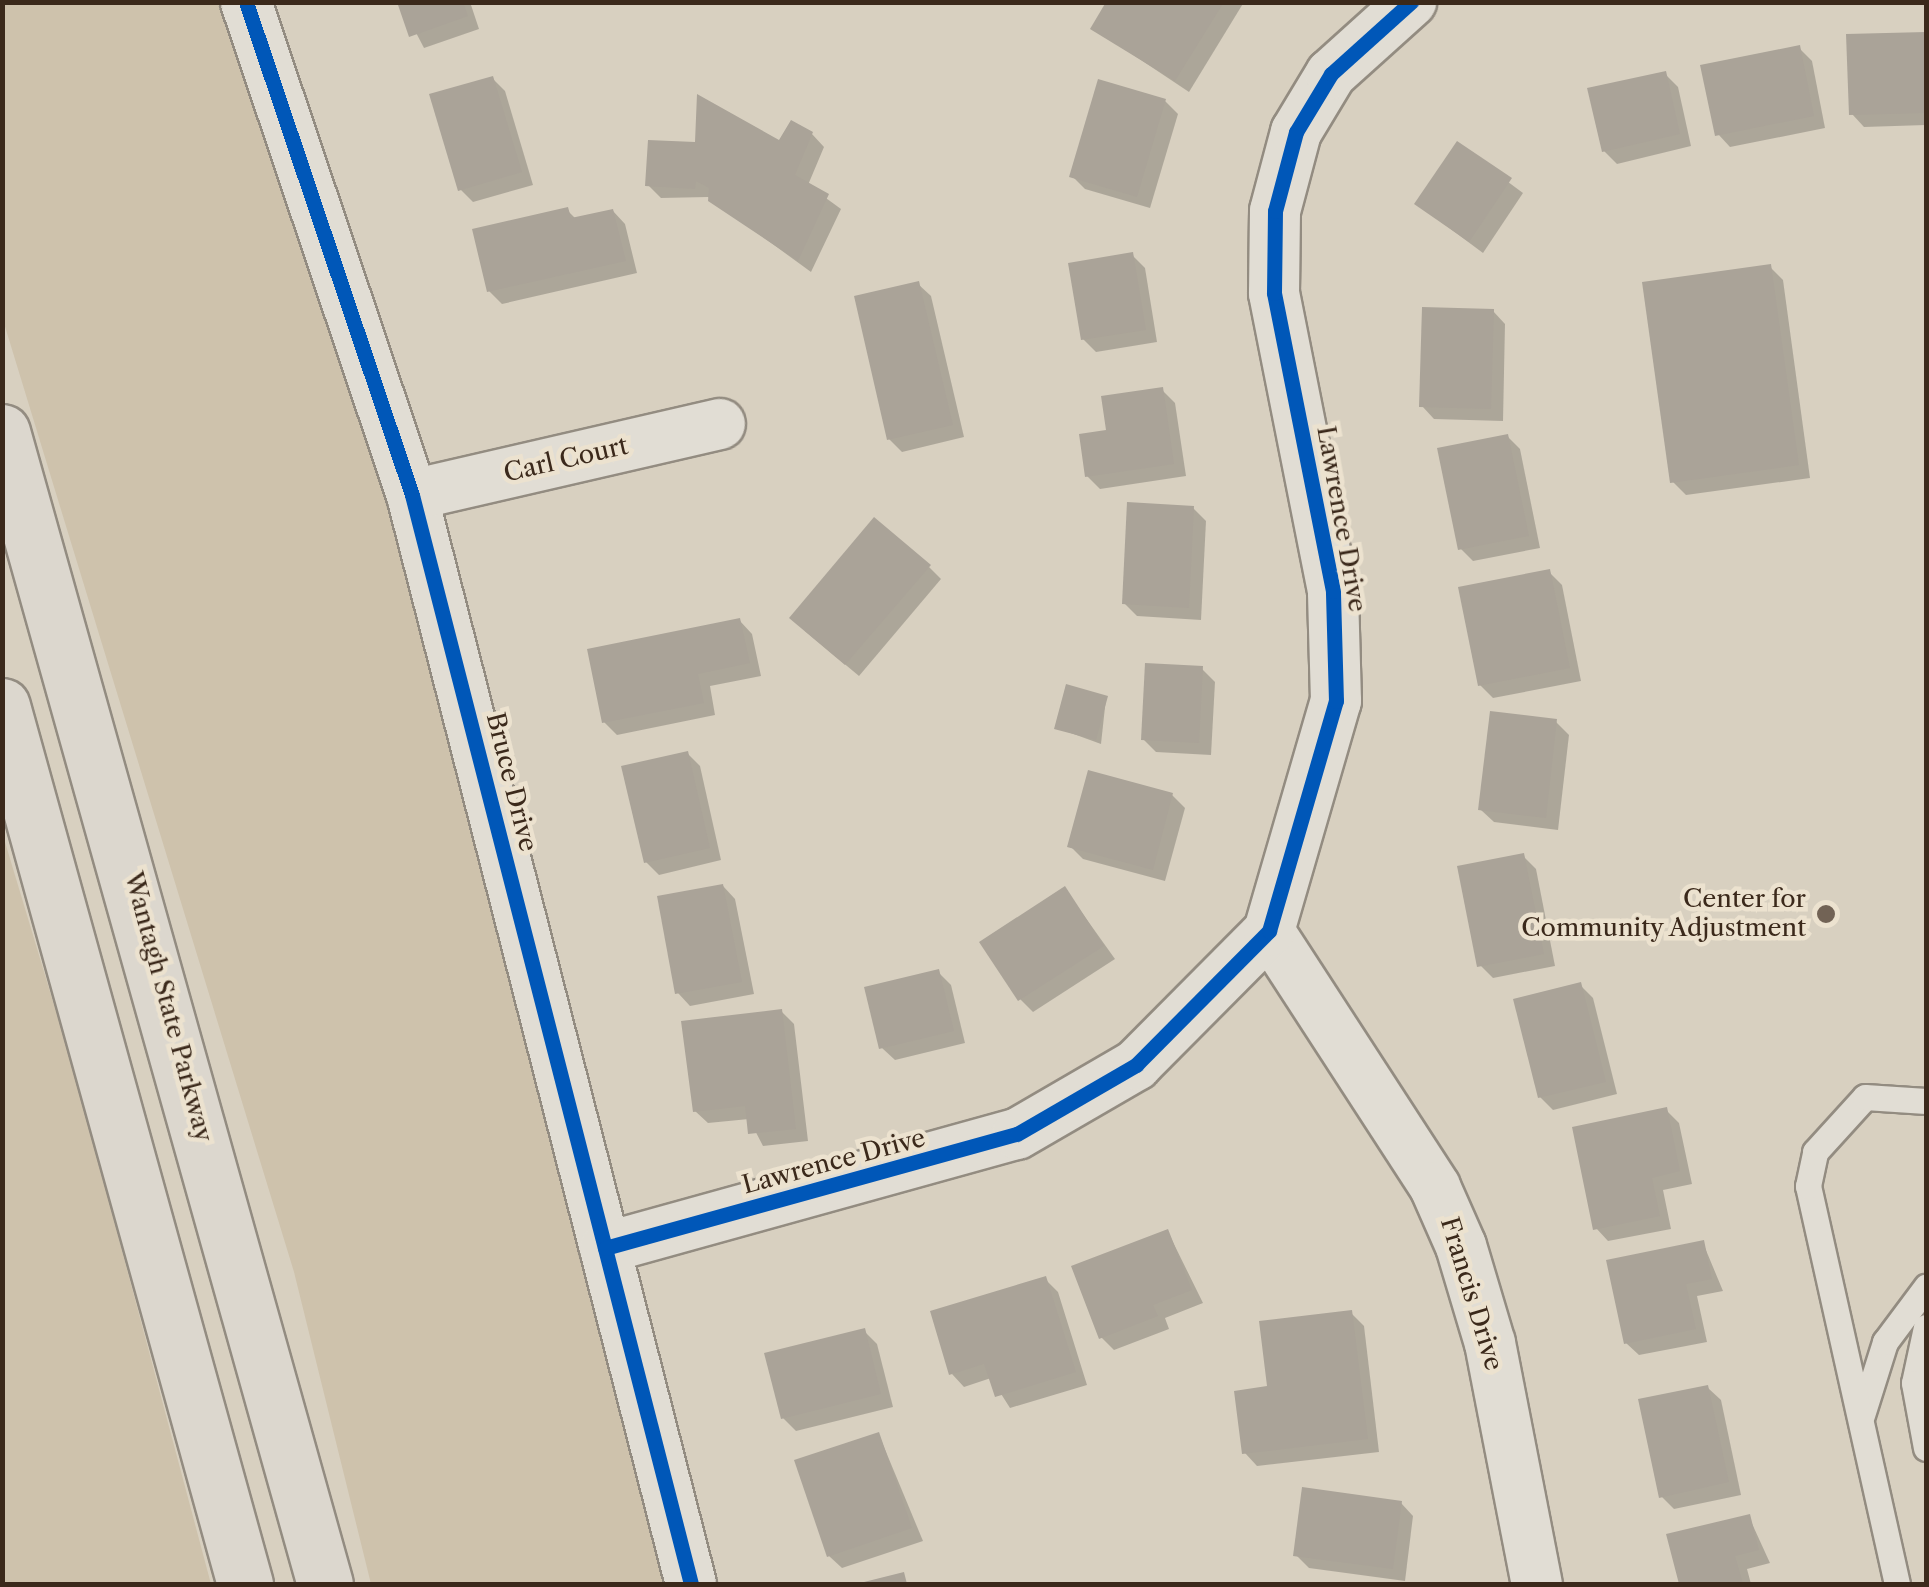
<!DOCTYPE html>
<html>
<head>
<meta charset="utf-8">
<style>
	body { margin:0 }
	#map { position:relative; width:1929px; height:1587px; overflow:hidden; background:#d8d0c0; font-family:"Libre Caslon Text",serif }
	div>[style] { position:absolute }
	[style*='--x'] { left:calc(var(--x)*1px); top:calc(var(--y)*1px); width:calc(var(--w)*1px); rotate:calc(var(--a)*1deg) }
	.green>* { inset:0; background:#cec2ac }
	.shadow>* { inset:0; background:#0003 }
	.building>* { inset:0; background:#aaa398 }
	.roads { filter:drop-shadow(2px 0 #938c81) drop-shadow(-2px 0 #938c81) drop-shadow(0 2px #938c81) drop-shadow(0 -2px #938c81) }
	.lane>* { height:25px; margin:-12.5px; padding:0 12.5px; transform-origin:12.5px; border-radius:12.5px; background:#e1ddd4 }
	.street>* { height:50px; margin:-25px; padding:0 25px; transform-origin:25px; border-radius:25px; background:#e1ddd4 }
	.highway>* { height:55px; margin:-27.5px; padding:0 27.5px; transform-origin:27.5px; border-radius:27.5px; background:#dcd7ce }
	.cycleway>* { height:15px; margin:-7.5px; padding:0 7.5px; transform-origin:7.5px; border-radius:7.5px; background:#0057b8 }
	.dots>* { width:28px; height:28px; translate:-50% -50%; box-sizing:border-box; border:5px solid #ece2cf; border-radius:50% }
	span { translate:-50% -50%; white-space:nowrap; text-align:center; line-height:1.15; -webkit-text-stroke:9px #ece2cf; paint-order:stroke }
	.street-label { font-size:25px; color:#3b291b }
	.poi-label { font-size:25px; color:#3b291b }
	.right { translate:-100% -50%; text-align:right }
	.frame { position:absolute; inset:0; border:5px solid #3b291b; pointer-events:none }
</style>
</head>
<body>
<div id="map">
	<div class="green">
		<i style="clip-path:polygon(2px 3px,228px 3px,368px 434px,673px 1584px,371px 1584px,294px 1272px,3px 320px)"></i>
		<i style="clip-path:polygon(2px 832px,76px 1078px,211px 1584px,3px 1584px)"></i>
	</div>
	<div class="shadow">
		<i style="clip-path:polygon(400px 2px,470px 2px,479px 29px,424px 48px)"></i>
		<i style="clip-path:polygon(1109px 2px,1244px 2px,1189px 92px,1093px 28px)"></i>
		<i style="clip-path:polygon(1926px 35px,1926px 125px,1864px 127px,1852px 114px,1849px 37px)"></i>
		<i style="clip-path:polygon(1799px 48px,1812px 61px,1825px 128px,1730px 147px,1718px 134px)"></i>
		<i style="clip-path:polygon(1665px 74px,1678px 87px,1691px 146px,1617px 164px,1604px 151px)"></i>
		<i style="clip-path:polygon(492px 78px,505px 91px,533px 185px,473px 202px,460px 189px)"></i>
		<i style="clip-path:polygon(1165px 101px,1178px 114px,1150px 208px,1085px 189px,1072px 176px)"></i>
		<i style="clip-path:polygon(812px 134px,824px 147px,808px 185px,841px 209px,811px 272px,708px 197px,661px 198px,648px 185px)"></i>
		<i style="clip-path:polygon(1458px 145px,1523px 193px,1483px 253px,1417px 204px)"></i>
		<i style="clip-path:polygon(567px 210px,576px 219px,613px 211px,625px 224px,637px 273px,502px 304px,489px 291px)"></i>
		<i style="clip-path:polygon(1132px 255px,1145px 268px,1157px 342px,1096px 352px,1083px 339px)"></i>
		<i style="clip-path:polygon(1770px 267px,1783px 280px,1810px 478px,1686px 495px,1673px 482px)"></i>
		<i style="clip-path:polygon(918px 284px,931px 296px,964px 437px,902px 452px,889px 439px)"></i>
		<i style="clip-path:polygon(1493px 311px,1505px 324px,1503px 421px,1434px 419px,1422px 406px)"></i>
		<i style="clip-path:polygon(1162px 390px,1175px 403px,1186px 476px,1100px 489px,1087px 476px)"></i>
		<i style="clip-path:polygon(1507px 436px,1520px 449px,1540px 548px,1473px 561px,1460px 548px)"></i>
		<i style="clip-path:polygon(1193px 508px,1206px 521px,1201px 620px,1137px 616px,1124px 603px)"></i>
		<i style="clip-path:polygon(929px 567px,941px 579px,859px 676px,805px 631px)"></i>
		<i style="clip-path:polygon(1549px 572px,1562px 585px,1581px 681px,1493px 698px,1480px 685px)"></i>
		<i style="clip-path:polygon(740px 621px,752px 634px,761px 676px,710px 686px,715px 715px,617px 735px,604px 722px)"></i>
		<i style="clip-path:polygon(1202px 669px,1215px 682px,1211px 755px,1156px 752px,1143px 739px)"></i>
		<i style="clip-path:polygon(1106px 698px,1101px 744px,1057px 728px)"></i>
		<i style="clip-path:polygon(1556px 722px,1569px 735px,1558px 830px,1494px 822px,1481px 810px)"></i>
		<i style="clip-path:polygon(687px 753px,700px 766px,721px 860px,659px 875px,646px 862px)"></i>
		<i style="clip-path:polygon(1172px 795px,1185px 808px,1165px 881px,1083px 859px,1070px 846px)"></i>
		<i style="clip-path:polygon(1523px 856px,1536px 869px,1555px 966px,1493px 978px,1480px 965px)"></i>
		<i style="clip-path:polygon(723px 886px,735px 899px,754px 994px,690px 1006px,678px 993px)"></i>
		<i style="clip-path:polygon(1065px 889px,1115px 959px,1033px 1012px,1020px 999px)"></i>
		<i style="clip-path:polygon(938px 972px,951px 985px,965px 1043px,895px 1060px,882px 1048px)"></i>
		<i style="clip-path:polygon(1580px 985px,1593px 998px,1617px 1094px,1553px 1110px,1540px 1097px)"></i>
		<i style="clip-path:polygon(781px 1011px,794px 1024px,808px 1141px,763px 1146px,749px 1119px,708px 1123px,695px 1111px)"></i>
		<i style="clip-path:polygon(1666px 1110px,1679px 1123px,1692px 1184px,1663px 1190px,1671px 1229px,1608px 1241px,1596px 1228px)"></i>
		<i style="clip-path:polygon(1168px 1232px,1203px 1303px,1165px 1318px,1169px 1329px,1114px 1350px,1101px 1337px)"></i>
		<i style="clip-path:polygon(1703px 1243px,1723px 1291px,1697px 1296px,1707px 1342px,1639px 1355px,1626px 1343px)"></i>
		<i style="clip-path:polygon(1045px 1279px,1058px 1292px,1087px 1385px,1010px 1408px,991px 1378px,964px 1387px,952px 1374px)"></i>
		<i style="clip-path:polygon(1351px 1313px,1364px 1326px,1379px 1452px,1257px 1466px,1245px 1453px,1270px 1389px)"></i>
		<i style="clip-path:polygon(864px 1331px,877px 1344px,893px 1407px,796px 1431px,783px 1418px)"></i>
		<i style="clip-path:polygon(1708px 1388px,1721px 1400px,1741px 1495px,1674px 1509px,1661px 1496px)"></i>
		<i style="clip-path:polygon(879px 1435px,923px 1541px,842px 1568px,829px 1556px)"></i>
		<i style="clip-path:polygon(1401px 1503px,1413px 1516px,1405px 1581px,1309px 1568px,1296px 1555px)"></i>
		<i style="clip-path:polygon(1749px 1517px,1770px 1563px,1747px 1569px,1751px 1584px,1682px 1584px,1669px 1536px)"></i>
	</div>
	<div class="building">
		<i style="clip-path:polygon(397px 2px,463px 2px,468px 16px,409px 37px)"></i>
		<i style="clip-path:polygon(1106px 2px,1224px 2px,1175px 81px,1090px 29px)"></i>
		<i style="clip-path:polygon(1926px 32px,1926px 113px,1849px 115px,1846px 34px)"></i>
		<i style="clip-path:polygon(1800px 45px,1814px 116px,1715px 136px,1700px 65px)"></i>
		<i style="clip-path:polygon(1666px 71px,1680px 134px,1602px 152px,1587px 88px)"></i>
		<i style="clip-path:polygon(493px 76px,522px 172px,458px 191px,429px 94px)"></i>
		<i style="clip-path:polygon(1098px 79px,1166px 99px,1137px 197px,1069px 177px)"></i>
		<i style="clip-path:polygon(697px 94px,779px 140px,791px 120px,813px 132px,795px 175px,829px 194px,798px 261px,708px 201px,709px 188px,696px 181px,695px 189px,645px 186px,648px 140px,695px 142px)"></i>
		<i style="clip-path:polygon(1457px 141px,1512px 178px,1469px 242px,1414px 204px)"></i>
		<i style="clip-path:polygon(568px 207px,571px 218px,613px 209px,626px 261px,487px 292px,472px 229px)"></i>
		<i style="clip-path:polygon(1133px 252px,1146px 330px,1081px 340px,1068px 263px)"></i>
		<i style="clip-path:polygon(1771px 264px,1799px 465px,1670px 483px,1642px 282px)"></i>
		<i style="clip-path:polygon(919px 281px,953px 425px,887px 440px,854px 296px)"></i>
		<i style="clip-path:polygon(1422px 307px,1494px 309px,1491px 409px,1419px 407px)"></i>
		<i style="clip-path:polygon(1163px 387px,1174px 464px,1085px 477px,1079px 434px,1106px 430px,1101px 396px)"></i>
		<i style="clip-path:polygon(1508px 434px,1529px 536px,1458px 550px,1437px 448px)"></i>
		<i style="clip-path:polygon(1127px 502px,1194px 506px,1189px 608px,1122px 604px)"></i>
		<i style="clip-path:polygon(874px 517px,931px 565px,845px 665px,789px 618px)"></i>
		<i style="clip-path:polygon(1550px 569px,1570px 668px,1478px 686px,1458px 587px)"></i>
		<i style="clip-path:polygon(740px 618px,750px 663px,698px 674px,704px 703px,602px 723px,587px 649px)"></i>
		<i style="clip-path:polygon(1145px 663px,1203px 666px,1199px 743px,1141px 740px)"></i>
		<i style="clip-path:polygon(1066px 684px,1108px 696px,1096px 740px,1054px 729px)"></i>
		<i style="clip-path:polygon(1490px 711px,1557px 719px,1546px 818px,1478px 810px)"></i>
		<i style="clip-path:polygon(688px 751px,710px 848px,644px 863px,621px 766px)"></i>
		<i style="clip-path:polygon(1088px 770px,1173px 793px,1153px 870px,1067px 847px)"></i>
		<i style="clip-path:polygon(1524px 853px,1544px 954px,1477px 967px,1457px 866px)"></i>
		<i style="clip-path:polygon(723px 884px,742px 982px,675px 994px,657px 896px)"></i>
		<i style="clip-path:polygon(1065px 886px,1104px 946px,1018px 1001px,979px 942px)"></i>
		<i style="clip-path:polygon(939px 969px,954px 1031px,879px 1049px,864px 987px)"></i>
		<i style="clip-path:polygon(1581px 982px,1606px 1082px,1538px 1098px,1513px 999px)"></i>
		<i style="clip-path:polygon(782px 1009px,796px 1129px,748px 1134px,745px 1106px,693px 1112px,681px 1021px)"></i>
		<i style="clip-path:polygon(1667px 1107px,1680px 1171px,1652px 1178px,1660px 1216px,1593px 1230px,1572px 1127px)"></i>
		<i style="clip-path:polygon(1168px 1229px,1192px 1290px,1153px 1305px,1158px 1316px,1099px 1339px,1071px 1266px)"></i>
		<i style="clip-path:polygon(1704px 1240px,1712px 1279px,1686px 1284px,1696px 1329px,1624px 1344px,1606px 1260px)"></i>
		<i style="clip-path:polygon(1046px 1276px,1076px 1372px,995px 1397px,984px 1364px,949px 1375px,930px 1311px)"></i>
		<i style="clip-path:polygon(1352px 1310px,1368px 1439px,1242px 1454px,1234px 1391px,1267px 1386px,1259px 1321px)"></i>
		<i style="clip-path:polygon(865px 1328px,881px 1394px,781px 1419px,764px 1353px)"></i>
		<i style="clip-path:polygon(1708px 1385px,1729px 1482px,1659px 1498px,1638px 1399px)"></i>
		<i style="clip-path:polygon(879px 1432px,912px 1528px,827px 1557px,794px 1460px)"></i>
		<i style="clip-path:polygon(1302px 1487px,1402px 1501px,1393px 1569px,1293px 1556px)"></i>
		<i style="clip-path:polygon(1750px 1514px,1759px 1550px,1735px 1556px,1743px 1584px,1679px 1584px,1666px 1534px)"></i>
		<i style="clip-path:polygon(904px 1572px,907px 1584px,860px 1584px,860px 1583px)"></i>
	</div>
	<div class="roads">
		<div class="lane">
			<i style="--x:1926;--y:1327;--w:57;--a:102.1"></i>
			<i style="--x:1914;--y:1383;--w:66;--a:79.5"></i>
			<i style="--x:1862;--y:1415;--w:77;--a:-72.5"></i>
			<i style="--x:1885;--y:1342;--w:69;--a:-53.3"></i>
			<i style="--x:1897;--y:1584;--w:408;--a:-102.6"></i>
			<i style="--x:1808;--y:1186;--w:35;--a:-78"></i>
			<i style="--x:1815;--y:1152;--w:74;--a:-47.7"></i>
			<i style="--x:1865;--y:1097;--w:61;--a:3.8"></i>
		</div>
		<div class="street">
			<i style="--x:246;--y:2;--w:520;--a:71.39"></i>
			<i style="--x:412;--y:495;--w:1124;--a:75.63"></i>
			<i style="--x:412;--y:495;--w:316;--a:-13"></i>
			<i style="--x:1269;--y:931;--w:305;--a:57"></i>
			<i style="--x:1435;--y:1187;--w:64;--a:66.2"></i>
			<i style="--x:1461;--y:1246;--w:101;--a:73.4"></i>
			<i style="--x:1490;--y:1343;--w:246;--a:79"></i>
			<i style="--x:605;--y:1248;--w:427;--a:-15.5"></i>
			<i style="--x:1017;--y:1134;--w:138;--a:-30.1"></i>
			<i style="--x:1136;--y:1065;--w:189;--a:-45.2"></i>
			<i style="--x:1269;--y:931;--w:240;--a:-73.8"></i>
			<i style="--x:1336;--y:701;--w:110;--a:-91.6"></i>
			<i style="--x:1333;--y:591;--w:304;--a:-101.2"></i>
			<i style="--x:1274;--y:293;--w:82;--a:-89.3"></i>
			<i style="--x:1275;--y:211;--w:82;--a:-75.1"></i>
			<i style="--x:1296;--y:132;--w:68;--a:-58.9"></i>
			<i style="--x:1331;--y:74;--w:108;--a:-42"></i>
		</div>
		<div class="highway">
			<i style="--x:2;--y:432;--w:1196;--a:74.34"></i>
			<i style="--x:2;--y:706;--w:911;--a:74.53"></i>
		</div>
	</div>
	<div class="cycleway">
		<i style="--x:246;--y:2;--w:520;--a:71.39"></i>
		<i style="--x:412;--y:495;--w:1124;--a:75.63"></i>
		<i style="--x:605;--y:1248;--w:427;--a:-15.5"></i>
		<i style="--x:1017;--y:1134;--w:138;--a:-30.1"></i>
		<i style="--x:1136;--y:1065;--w:189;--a:-45.2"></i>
		<i style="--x:1269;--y:931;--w:240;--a:-73.8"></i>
		<i style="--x:1336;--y:701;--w:110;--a:-91.6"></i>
		<i style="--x:1333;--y:591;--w:304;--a:-101.2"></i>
		<i style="--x:1274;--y:293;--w:82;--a:-89.3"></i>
		<i style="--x:1275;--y:211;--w:82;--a:-75.1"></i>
		<i style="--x:1296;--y:132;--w:68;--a:-58.9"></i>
		<i style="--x:1331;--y:74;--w:108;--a:-42"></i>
	</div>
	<div class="dots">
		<i style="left:1826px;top:914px;background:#726355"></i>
	</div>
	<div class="street-label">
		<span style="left:566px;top:460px;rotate:-13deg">Carl Court</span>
		<span style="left:1341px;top:519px;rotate:80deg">Lawrence Drive</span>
		<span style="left:511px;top:782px;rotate:76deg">Bruce Drive</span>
		<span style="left:168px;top:1007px;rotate:75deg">Wantagh State Parkway</span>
		<span style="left:834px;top:1162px;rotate:-15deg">Lawrence Drive</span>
		<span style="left:1471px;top:1294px;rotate:73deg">Francis Drive</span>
	</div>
	<div class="poi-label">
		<span class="right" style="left:1806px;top:914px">Center for<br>Community Adjustment</span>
	</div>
	<div class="frame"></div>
</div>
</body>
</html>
